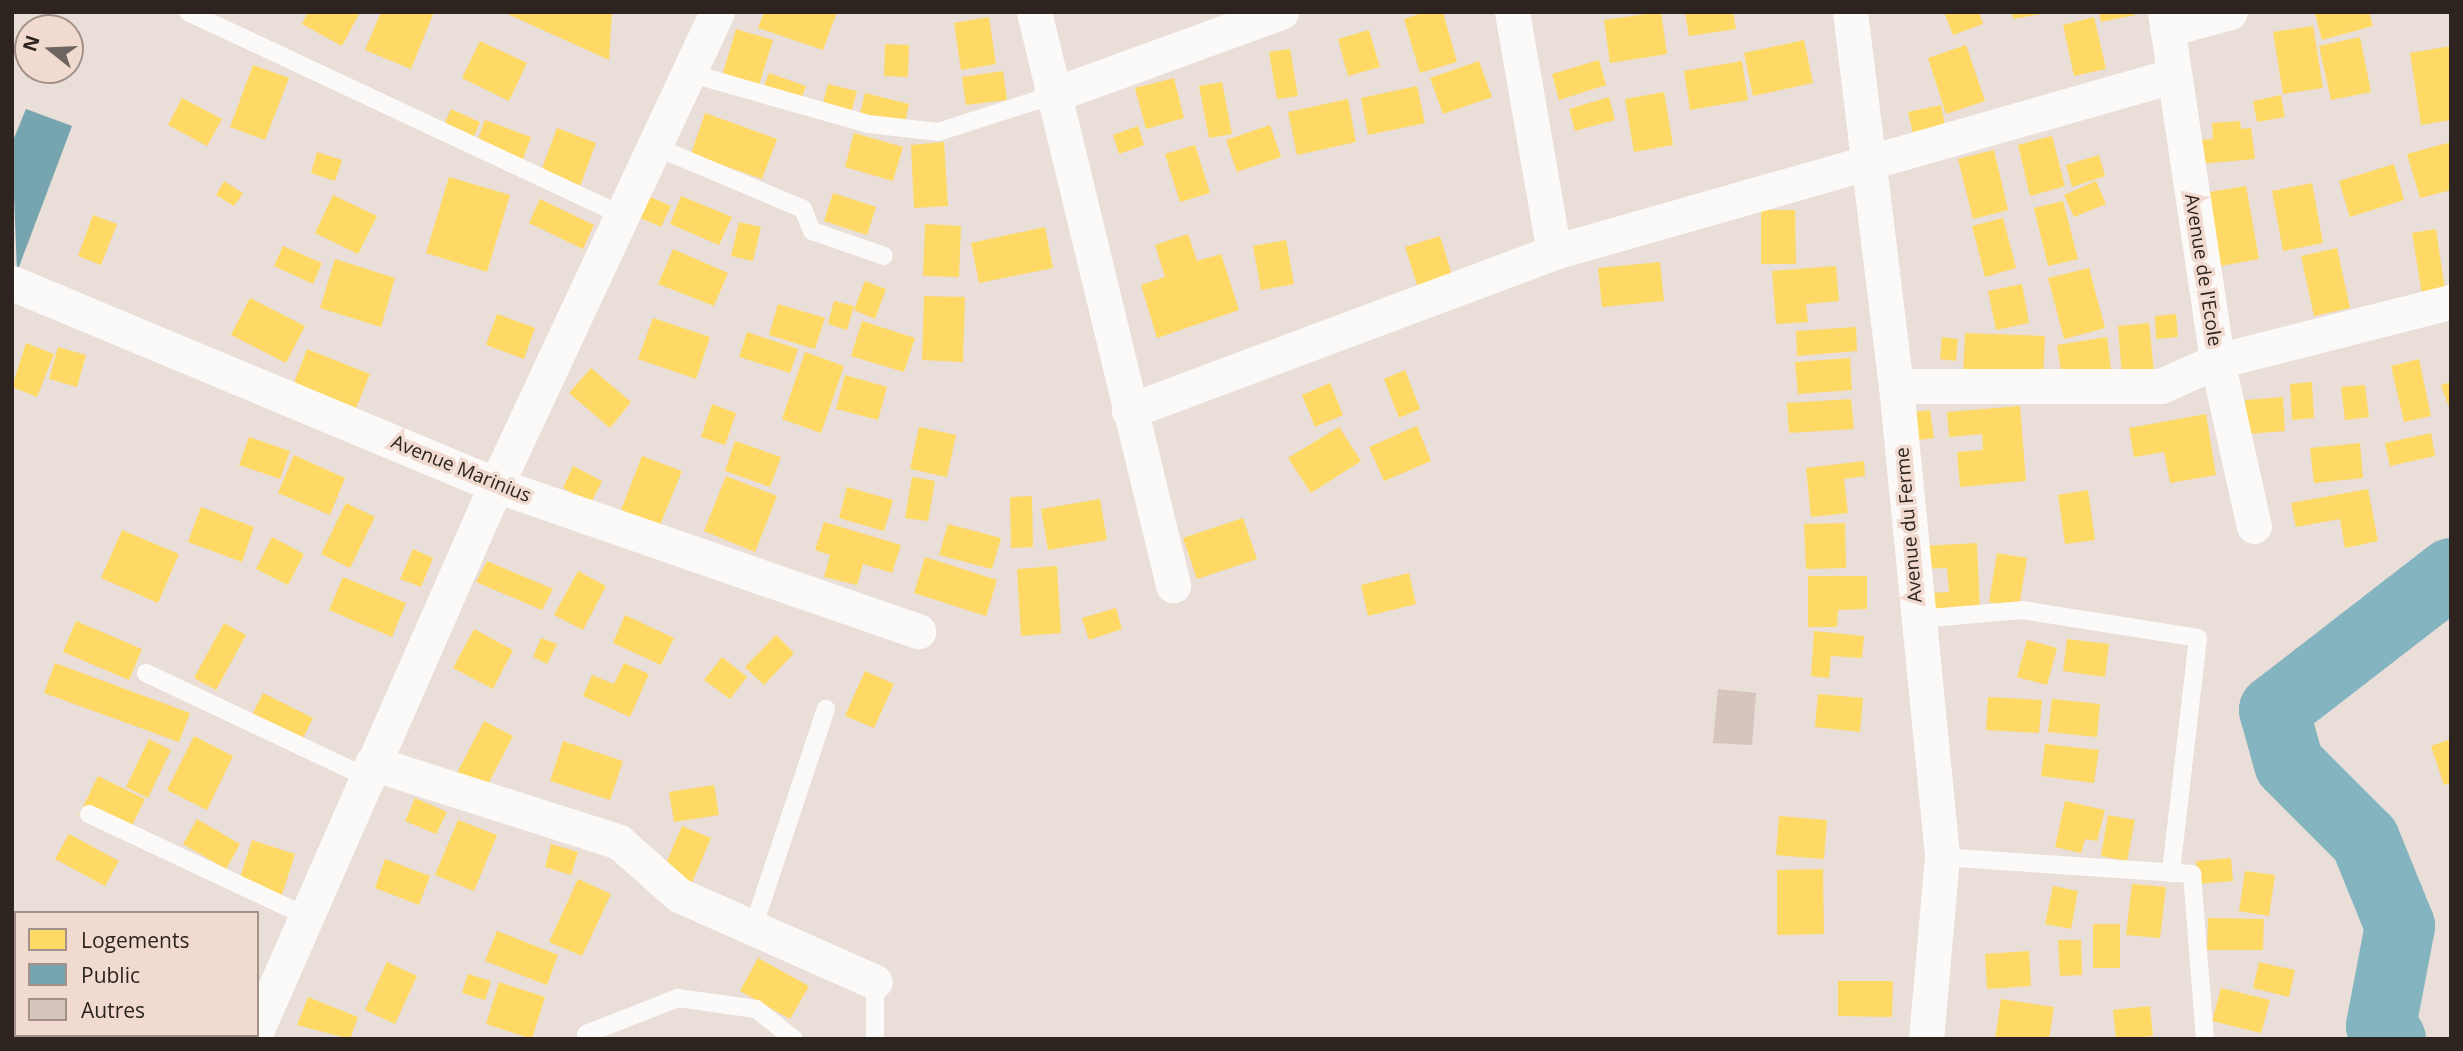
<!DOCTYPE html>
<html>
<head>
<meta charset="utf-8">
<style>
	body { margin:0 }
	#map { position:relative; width:2463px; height:1051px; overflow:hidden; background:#e9ded8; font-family:"Open Sans",sans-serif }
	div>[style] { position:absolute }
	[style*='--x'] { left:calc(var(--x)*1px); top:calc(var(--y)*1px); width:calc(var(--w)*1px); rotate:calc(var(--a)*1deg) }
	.homes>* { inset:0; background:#ffd966 }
	.public>* { inset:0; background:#76a5af }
	.river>* { height:70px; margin:-35px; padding:0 35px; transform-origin:35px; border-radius:35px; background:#84b4c0 }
	.building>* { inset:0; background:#d5c5bc }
	.lane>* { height:18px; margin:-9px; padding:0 9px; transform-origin:9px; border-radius:9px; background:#fcfaf9 }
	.street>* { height:35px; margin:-17.5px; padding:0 17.5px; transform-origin:17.5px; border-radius:17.5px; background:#fcfaf9 }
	span { translate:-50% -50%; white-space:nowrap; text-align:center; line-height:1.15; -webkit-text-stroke:7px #f1dbd0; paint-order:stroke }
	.street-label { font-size:19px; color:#2d2420 }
	.frame { position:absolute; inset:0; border:14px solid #2d2420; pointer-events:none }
	.legend { position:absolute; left:14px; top:911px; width:245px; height:126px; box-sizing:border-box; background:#f1dbd0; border:2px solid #a3928a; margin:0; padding:9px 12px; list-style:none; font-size:21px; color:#2d2420 }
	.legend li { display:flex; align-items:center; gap:14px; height:35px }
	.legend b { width:35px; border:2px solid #a3928a }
	.north { position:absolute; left:14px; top:14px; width:70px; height:70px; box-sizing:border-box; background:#f1dbd0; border:2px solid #a3928a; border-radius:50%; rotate:288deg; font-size:19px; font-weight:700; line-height:28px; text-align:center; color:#2d2420 }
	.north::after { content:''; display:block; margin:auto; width:24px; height:32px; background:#6f6560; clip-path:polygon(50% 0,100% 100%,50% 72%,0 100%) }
</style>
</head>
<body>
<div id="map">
	<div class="homes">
		<i style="clip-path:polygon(308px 12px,360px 12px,342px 46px,302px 24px)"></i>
		<i style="clip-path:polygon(381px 12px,434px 12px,411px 69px,365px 50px)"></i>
		<i style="clip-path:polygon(503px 12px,612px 12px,609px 60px)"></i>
		<i style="clip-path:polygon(764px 12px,837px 12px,823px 50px,758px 28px)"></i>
		<i style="clip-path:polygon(1426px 12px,1443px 12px,1457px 62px,1420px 73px,1404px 19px)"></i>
		<i style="clip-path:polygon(1661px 12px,1667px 54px,1610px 63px,1604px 20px)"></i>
		<i style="clip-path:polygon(1685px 12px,1733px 12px,1736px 29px,1689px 36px)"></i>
		<i style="clip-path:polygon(1944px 12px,1979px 12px,1983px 24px,1953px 35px)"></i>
		<i style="clip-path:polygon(2012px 12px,2041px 12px,2041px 14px,2013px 19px)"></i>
		<i style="clip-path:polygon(2099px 12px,2135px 12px,2135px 15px,2101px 22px)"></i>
		<i style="clip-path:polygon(2369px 12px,2373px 26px,2322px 40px,2315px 14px)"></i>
		<i style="clip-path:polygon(989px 17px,996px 64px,961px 70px,954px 23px)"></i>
		<i style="clip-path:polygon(2094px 17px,2106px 69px,2074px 76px,2063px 25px)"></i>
		<i style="clip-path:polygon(2313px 26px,2323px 88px,2283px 94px,2273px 32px)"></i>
		<i style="clip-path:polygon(736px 29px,773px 40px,759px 85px,723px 73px)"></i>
		<i style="clip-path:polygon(1369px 30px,1380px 67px,1348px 76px,1338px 39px)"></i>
		<i style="clip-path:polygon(2360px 37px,2371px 92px,2331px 100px,2319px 46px)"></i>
		<i style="clip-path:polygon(1804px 40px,1813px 83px,1753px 96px,1744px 53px)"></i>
		<i style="clip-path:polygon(480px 41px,527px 63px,509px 101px,462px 78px)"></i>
		<i style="clip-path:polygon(885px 44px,909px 45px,908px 77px,884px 76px)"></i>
		<i style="clip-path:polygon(1966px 45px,1985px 101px,1946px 114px,1928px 58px)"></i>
		<i style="clip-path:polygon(2451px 46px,2451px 120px,2421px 125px,2410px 53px)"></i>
		<i style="clip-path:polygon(1290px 49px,1298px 96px,1277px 99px,1269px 52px)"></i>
		<i style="clip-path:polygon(1599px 60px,1606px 85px,1559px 100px,1552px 74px)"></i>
		<i style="clip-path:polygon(1479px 61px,1492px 97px,1443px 114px,1430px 78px)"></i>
		<i style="clip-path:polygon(1742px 61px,1748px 100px,1690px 110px,1684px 71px)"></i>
		<i style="clip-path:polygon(253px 65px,289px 78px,265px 140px,230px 127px)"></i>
		<i style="clip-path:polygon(1003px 71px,1007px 100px,966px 105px,962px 77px)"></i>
		<i style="clip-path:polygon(769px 73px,806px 86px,799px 105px,762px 92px)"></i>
		<i style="clip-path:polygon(1174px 78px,1184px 118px,1146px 129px,1135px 88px)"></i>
		<i style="clip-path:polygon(1222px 82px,1232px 134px,1209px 138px,1199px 86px)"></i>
		<i style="clip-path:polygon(828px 84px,857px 91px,849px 120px,820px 114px)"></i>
		<i style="clip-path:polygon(1417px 86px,1425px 123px,1368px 135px,1361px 98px)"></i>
		<i style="clip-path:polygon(1664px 92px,1673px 145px,1634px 152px,1625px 99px)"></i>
		<i style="clip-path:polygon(865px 93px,909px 104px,902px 134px,858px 123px)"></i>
		<i style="clip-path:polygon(2281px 95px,2285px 117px,2257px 122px,2253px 101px)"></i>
		<i style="clip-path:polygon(1609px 97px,1615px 120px,1575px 131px,1569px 109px)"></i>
		<i style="clip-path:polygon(182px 98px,222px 119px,207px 146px,168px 125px)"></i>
		<i style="clip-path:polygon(1348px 99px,1356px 142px,1297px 155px,1288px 112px)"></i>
		<i style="clip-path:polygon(1941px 105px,1945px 126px,1913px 134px,1908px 112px)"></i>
		<i style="clip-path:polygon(451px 109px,480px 122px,470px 146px,441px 132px)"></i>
		<i style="clip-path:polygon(705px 113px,777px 139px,762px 179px,691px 154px)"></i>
		<i style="clip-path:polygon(485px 120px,531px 137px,519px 170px,473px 152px)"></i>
		<i style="clip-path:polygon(2240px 121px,2241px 129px,2251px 128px,2255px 159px,2200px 164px,2198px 140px,2213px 139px,2212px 123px)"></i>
		<i style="clip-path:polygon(1270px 125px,1281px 157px,1237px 172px,1226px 140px)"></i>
		<i style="clip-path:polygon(1138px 126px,1144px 145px,1119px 154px,1113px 135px)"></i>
		<i style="clip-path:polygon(557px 128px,596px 143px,576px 197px,537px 182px)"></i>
		<i style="clip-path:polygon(854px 133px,903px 147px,893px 181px,845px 167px)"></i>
		<i style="clip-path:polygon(2052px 136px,2065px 186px,2030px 196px,2018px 145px)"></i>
		<i style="clip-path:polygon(944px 142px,948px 206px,914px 208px,911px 145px)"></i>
		<i style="clip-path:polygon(2451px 142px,2451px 190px,2420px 198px,2407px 154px)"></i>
		<i style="clip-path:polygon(1195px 145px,1210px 193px,1180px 202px,1165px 154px)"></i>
		<i style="clip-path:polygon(1994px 150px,2008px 210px,1973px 219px,1958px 159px)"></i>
		<i style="clip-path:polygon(317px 152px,342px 160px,335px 181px,311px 173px)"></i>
		<i style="clip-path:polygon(2099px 155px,2105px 176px,2072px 187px,2066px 165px)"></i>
		<i style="clip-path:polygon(2394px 164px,2404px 200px,2350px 217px,2339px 181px)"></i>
		<i style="clip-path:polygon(449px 177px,510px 195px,487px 272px,426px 253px)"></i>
		<i style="clip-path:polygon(224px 181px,243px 193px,234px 206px,216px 195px)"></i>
		<i style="clip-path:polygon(2096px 181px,2106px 204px,2074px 217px,2064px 195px)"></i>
		<i style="clip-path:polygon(2312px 183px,2323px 243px,2283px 251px,2272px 191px)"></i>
		<i style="clip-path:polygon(2246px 186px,2259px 259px,2204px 269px,2191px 195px)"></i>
		<i style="clip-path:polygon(833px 193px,876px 207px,867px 235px,824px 221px)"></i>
		<i style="clip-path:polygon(333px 195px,377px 216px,358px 254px,315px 233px)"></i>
		<i style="clip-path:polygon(646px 195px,671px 206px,661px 227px,636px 216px)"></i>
		<i style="clip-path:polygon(681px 196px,732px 217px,719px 245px,670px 224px)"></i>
		<i style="clip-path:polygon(540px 199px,594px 225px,583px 249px,529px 223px)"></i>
		<i style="clip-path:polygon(2063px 201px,2078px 259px,2048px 266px,2034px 208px)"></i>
		<i style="clip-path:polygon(1761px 210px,1795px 210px,1796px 264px,1761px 264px)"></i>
		<i style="clip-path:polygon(93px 215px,117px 224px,101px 265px,78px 256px)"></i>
		<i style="clip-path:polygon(2003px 218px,2016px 268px,1985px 277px,1972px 226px)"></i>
		<i style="clip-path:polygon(739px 222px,761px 227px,753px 261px,731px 256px)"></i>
		<i style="clip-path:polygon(925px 224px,961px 226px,959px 277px,923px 276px)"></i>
		<i style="clip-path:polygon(1045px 227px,1053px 268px,979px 283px,971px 243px)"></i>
		<i style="clip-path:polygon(2436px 229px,2445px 290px,2422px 294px,2412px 233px)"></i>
		<i style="clip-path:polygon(1188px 234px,1197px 261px,1221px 254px,1239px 310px,1157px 338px,1141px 285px,1165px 277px,1155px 245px)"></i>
		<i style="clip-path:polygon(1440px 236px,1455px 285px,1421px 297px,1405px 247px)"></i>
		<i style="clip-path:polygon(1286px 240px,1294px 284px,1261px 290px,1253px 246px)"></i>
		<i style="clip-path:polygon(283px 246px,322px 263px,313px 284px,274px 266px)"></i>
		<i style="clip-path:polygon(2337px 248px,2350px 308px,2314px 316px,2301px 256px)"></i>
		<i style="clip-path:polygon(673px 249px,728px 273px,714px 306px,658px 284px)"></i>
		<i style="clip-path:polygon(335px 259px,395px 278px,381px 327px,320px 308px)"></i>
		<i style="clip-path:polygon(1660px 262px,1664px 301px,1602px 307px,1598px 268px)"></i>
		<i style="clip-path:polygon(1836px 266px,1839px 301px,1806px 304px,1808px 322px,1776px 324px,1772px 271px)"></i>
		<i style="clip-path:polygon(2089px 268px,2105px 328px,2064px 339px,2048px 278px)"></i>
		<i style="clip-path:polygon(865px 281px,886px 289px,875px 319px,854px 310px)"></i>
		<i style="clip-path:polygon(2022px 284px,2029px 323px,1996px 330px,1988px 291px)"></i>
		<i style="clip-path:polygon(924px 296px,965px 297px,963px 362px,922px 360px)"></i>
		<i style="clip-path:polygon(250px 298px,305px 326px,286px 363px,231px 335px)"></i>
		<i style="clip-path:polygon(834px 301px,854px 306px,847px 330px,828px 324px)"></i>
		<i style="clip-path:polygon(778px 304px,825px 318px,815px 349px,769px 335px)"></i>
		<i style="clip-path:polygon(497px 314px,535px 328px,524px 359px,486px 345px)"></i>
		<i style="clip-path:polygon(2176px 314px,2178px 337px,2156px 339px,2155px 316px)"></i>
		<i style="clip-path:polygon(653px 318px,710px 337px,696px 379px,638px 359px)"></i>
		<i style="clip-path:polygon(862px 321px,915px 338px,904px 372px,851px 356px)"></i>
		<i style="clip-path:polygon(2149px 323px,2154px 372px,2122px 376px,2118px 326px)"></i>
		<i style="clip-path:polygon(1856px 327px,1857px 351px,1797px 356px,1796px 331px)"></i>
		<i style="clip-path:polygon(747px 332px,798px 349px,790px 373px,739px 357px)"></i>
		<i style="clip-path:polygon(1965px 333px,2045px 336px,2043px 379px,1963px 376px)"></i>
		<i style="clip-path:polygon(1942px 337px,1958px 339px,1956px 361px,1940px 359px)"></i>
		<i style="clip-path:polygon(2107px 337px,2111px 369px,2062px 377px,2057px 345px)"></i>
		<i style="clip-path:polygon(26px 343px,54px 354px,37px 397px,12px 387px)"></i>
		<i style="clip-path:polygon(58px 347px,86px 355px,77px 387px,49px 379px)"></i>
		<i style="clip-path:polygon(307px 349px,370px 374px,356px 408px,294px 383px)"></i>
		<i style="clip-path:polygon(805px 352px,844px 366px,821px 433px,782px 419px)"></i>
		<i style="clip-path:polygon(1850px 358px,1852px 390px,1798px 394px,1795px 362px)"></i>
		<i style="clip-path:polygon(2419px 359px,2431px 416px,2404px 422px,2391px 366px)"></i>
		<i style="clip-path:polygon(591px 368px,631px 402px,610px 428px,569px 393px)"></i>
		<i style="clip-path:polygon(1405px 370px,1420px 409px,1399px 418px,1384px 379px)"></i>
		<i style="clip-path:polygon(845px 375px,887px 387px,878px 420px,836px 409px)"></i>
		<i style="clip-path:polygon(2312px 382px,2314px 418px,2292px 420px,2290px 384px)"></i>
		<i style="clip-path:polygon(2451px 382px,2451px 410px,2450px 410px,2441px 385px)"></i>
		<i style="clip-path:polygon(1330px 383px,1343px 415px,1315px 427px,1302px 395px)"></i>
		<i style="clip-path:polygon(2365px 385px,2369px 417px,2345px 420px,2341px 387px)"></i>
		<i style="clip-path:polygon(2283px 397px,2285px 431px,2248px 434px,2245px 400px)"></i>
		<i style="clip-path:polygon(1851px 399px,1854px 429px,1789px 433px,1787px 403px)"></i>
		<i style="clip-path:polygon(712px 404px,736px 413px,725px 445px,701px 437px)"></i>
		<i style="clip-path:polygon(2020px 406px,2026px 481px,1960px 487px,1957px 452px,1983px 450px,1982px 434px,1949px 437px,1947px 412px)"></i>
		<i style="clip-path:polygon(1930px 410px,1934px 438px,1911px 441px,1908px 413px)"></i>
		<i style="clip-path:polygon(2206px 414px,2216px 475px,2170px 483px,2164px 452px,2134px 457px,2129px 428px)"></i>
		<i style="clip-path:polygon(1417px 426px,1431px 461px,1384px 481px,1369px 447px)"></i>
		<i style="clip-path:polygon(919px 427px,956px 435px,947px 477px,910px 469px)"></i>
		<i style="clip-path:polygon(1339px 427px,1361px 461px,1311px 493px,1288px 458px)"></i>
		<i style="clip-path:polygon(2431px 433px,2435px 456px,2390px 466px,2385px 443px)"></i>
		<i style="clip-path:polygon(249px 437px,290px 451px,280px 479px,239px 465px)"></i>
		<i style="clip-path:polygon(735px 441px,781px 457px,770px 487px,725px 471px)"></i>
		<i style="clip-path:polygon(2360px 443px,2363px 478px,2314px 483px,2310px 448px)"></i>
		<i style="clip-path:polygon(294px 455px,345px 478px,330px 515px,278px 493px)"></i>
		<i style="clip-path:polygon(642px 456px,682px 471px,660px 525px,621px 510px)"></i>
		<i style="clip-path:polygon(1864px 461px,1865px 476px,1844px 479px,1848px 513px,1811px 517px,1806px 468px)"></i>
		<i style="clip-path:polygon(573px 466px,602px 481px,591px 503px,563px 488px)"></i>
		<i style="clip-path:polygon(726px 476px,777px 496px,755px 552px,704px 531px)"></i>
		<i style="clip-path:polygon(912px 477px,935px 481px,928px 521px,905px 518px)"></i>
		<i style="clip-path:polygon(847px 487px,893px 500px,884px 531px,839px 518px)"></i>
		<i style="clip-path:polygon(2368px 489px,2378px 541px,2345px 548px,2340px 519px,2296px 527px,2291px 503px)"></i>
		<i style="clip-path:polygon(2088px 490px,2095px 540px,2065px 544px,2058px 495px)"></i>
		<i style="clip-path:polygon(1032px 496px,1033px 547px,1011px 548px,1010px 497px)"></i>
		<i style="clip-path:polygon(1100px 499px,1107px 540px,1048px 550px,1041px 509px)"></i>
		<i style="clip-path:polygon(346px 503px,375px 517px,350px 568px,321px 554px)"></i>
		<i style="clip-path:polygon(201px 507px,254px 527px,242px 562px,188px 542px)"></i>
		<i style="clip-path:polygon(1243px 518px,1257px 559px,1197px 579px,1183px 538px)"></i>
		<i style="clip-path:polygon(824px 522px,901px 545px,892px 573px,863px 564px,857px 585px,824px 577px,830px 555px,815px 550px)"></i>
		<i style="clip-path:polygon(1845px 523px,1846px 568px,1806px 569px,1804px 524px)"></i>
		<i style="clip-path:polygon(948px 524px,1001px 538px,992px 569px,939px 555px)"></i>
		<i style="clip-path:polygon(122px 530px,179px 554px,158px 603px,101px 578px)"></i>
		<i style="clip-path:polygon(272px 537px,304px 554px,288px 585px,256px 569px)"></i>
		<i style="clip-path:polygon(1977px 543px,1980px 611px,1930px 613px,1930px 593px,1949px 592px,1947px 568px,1922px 569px,1921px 546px)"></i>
		<i style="clip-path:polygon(413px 549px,433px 558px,421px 587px,400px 579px)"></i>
		<i style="clip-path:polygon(1997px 553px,2027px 558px,2019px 607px,1989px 602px)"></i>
		<i style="clip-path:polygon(925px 557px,997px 580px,986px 616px,914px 593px)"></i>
		<i style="clip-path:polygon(487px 561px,553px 589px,542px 610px,476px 582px)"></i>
		<i style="clip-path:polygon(1057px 566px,1061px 633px,1021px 636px,1017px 569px)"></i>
		<i style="clip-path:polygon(578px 571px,606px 586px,583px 630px,554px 615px)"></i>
		<i style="clip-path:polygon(1409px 573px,1416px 604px,1368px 616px,1361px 585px)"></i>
		<i style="clip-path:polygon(1808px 576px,1867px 576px,1867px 609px,1838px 610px,1837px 627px,1808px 627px)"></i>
		<i style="clip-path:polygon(343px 577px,406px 603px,392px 637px,329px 610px)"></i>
		<i style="clip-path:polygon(1116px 608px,1122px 629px,1089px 640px,1082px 618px)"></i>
		<i style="clip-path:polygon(625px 615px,674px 638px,661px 665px,613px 643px)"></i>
		<i style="clip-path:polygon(76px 621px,142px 649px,129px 680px,63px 652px)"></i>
		<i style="clip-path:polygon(224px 623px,246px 635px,216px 690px,194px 678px)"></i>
		<i style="clip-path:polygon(474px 629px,513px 650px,493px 689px,453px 668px)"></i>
		<i style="clip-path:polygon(1814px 631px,1864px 636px,1862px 658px,1831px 656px,1829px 678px,1811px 676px)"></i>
		<i style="clip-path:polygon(776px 635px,794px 653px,764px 685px,745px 667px)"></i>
		<i style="clip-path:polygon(541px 638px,557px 644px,547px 664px,533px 657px)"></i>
		<i style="clip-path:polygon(2067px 639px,2109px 644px,2105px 677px,2063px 671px)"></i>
		<i style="clip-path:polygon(2027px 640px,2057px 648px,2047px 685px,2017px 677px)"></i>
		<i style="clip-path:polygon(722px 657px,747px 677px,730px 699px,704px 680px)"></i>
		<i style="clip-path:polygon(55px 663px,190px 713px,179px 742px,44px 693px)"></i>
		<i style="clip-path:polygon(624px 663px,649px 674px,630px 717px,583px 696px,592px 675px,614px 684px)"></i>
		<i style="clip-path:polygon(865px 671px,894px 684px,874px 728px,845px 716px)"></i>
		<i style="clip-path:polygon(263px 693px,313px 718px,297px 750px,247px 725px)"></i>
		<i style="clip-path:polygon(1818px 694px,1863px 698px,1860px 732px,1815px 727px)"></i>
		<i style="clip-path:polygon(1988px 697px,2042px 700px,2039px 733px,1986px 730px)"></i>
		<i style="clip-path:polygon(2052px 699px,2100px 704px,2097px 737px,2048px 732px)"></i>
		<i style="clip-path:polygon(484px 721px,513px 736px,484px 792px,455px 777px)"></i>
		<i style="clip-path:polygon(194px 736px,233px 756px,207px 810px,167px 790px)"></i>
		<i style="clip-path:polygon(149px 739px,171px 750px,148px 798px,126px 787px)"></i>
		<i style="clip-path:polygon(2451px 739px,2451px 783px,2444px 785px,2431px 746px)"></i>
		<i style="clip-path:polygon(563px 741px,623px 761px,610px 800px,550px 781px)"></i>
		<i style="clip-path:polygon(2045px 744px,2099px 750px,2094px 783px,2041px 776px)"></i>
		<i style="clip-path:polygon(98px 776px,145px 799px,126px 838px,79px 815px)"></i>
		<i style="clip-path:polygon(714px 785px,719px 815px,674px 822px,669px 792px)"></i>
		<i style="clip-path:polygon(415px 798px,447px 812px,436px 834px,405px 821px)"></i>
		<i style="clip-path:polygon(2065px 801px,2105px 810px,2097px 841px,2085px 839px,2081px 853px,2055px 847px)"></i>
		<i style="clip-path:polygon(2108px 815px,2135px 820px,2127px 861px,2101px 856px)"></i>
		<i style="clip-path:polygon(1779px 816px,1827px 820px,1824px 859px,1776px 855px)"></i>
		<i style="clip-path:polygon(197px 819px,240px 844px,226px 869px,183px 844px)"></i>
		<i style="clip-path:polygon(458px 820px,497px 835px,474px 891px,435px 875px)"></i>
		<i style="clip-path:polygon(682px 826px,711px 838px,688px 892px,659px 880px)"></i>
		<i style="clip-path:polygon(69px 834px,119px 861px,105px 886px,55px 859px)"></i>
		<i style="clip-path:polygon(252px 840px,295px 854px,280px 901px,237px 887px)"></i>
		<i style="clip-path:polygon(551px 844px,578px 852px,571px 875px,545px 867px)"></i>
		<i style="clip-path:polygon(2231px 858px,2233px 881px,2198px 884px,2196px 861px)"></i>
		<i style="clip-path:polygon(385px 859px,430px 876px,419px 905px,375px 888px)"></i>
		<i style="clip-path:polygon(1823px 869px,1824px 934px,1777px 935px,1777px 870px)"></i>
		<i style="clip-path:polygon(2245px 871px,2275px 875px,2269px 916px,2239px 911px)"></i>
		<i style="clip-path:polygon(578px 879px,611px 894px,582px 956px,549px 942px)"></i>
		<i style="clip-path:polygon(2132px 884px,2166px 887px,2160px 938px,2126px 935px)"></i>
		<i style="clip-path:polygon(2053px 886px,2078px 891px,2071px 929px,2045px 924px)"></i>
		<i style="clip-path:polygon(2208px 918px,2264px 919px,2263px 950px,2207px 950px)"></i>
		<i style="clip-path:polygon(2093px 924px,2120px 924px,2120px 968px,2093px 968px)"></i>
		<i style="clip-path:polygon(497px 931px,558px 955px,547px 985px,485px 961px)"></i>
		<i style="clip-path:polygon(2058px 940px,2081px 940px,2082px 975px,2060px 976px)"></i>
		<i style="clip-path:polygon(2029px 951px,2031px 986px,1987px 989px,1985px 954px)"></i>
		<i style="clip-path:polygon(758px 958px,809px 986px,790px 1019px,740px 991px)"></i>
		<i style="clip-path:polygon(387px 962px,417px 976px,395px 1024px,365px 1010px)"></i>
		<i style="clip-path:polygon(2259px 962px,2295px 970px,2289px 997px,2253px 988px)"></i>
		<i style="clip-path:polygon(468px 974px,491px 981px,485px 1000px,462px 993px)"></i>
		<i style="clip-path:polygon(1838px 981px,1893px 981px,1892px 1017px,1838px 1016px)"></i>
		<i style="clip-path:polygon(499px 982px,545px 997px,532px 1039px,486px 1024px)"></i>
		<i style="clip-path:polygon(2221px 988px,2270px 1000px,2261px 1033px,2212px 1021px)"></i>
		<i style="clip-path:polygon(308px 997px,358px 1017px,350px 1039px,297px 1025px)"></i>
		<i style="clip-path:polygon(2001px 999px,2054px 1007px,2049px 1039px,1995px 1039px)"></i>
		<i style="clip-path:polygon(2150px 1006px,2153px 1036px,2116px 1039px,2113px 1010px)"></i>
		<i style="clip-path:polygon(84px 1035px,126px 1035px,83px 1039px)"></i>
	</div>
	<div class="public">
		<i style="clip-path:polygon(26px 109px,72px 126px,17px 272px,12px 143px)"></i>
	</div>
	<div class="river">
		<i style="--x:2391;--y:1039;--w:16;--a:-128"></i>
		<i style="--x:2381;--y:1026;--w:102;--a:-79.2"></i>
		<i style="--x:2400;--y:926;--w:93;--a:-112.1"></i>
		<i style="--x:2365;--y:840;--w:107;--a:-135"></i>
		<i style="--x:2289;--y:764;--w:56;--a:-105.5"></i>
		<i style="--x:2274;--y:710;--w:224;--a:-37.7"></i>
	</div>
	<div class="building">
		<i style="clip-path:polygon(1718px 689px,1756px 693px,1752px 745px,1713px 743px)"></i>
	</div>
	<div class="lane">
		<i style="--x:188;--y:12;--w:479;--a:25.1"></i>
		<i style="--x:689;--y:73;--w:186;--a:15.9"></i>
		<i style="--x:868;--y:124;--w:70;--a:6.5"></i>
		<i style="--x:938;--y:132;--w:118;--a:-17.8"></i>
		<i style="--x:654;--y:146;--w:162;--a:22.9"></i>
		<i style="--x:803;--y:209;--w:24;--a:68"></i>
		<i style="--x:812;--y:231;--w:76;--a:19.1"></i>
		<i style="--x:1918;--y:619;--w:104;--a:-4.9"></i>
		<i style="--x:2022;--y:610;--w:178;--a:9"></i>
		<i style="--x:2198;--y:638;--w:237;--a:96.6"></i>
		<i style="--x:146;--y:673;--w:243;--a:25.3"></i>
		<i style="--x:89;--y:814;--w:240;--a:25.2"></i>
		<i style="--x:1942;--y:857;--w:251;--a:3.9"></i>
		<i style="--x:2192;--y:874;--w:166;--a:85.5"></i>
		<i style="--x:753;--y:928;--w:231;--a:-71.6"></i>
		<i style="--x:586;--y:1034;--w:99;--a:-21.4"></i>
		<i style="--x:678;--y:998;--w:79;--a:8"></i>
		<i style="--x:756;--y:1009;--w:48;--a:38.3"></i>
		<i style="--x:875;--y:1039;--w:57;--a:-90"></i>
	</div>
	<div class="street">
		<i style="--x:1034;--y:12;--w:590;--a:76.36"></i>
		<i style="--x:1512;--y:12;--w:244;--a:80.1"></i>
		<i style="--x:1850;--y:12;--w:377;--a:83"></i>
		<i style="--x:1896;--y:386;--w:473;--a:84.4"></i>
		<i style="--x:1942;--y:857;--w:183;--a:95"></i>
		<i style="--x:2165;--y:12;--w:353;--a:81.5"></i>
		<i style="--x:2217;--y:361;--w:169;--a:77.4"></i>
		<i style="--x:2167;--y:29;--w:65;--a:-15.1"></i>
		<i style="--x:1050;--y:96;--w:246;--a:-20"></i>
		<i style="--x:12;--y:283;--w:524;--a:22.65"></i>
		<i style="--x:496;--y:485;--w:447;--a:19.1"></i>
		<i style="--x:1896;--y:386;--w:265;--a:0"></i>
		<i style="--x:2161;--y:386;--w:61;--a:-24.1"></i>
		<i style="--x:2217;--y:361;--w:241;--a:-14.2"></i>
		<i style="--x:1129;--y:411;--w:454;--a:-20.5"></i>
		<i style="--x:1554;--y:252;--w:643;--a:-15.9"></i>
		<i style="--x:372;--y:763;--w:259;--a:17.7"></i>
		<i style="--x:619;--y:842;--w:80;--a:41.5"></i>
		<i style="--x:679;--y:895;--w:214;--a:23.9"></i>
		<i style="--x:257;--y:1029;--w:594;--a:-66.28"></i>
		<i style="--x:496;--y:485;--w:522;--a:-64.96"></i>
	</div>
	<div class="street-label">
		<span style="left:2203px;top:270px;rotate:81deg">Avenue de l'Ecole</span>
		<span style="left:461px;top:469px;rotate:22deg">Avenue Marinius</span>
		<span style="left:1909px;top:525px;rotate:-95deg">Avenue du Ferme</span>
	</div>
	<div class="frame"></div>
	<ul class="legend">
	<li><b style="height:19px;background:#ffd966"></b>Logements</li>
	<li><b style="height:19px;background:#76a5af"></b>Public</li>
	<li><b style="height:19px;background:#d5c5bc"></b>Autres</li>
	</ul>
	<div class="north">N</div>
</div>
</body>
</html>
